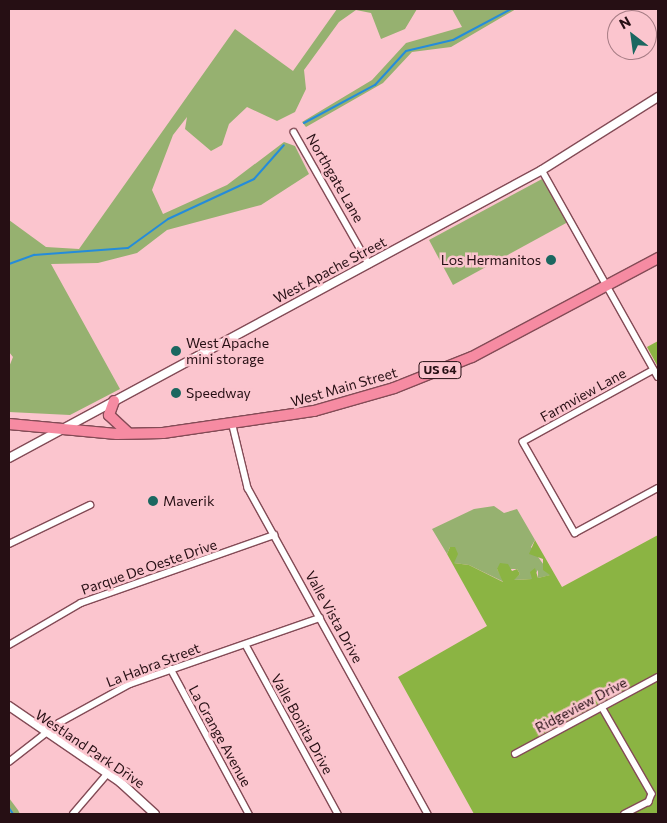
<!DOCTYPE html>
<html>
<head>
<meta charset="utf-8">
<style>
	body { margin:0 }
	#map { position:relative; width:667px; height:823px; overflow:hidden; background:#fbc5ce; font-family:Commissioner,sans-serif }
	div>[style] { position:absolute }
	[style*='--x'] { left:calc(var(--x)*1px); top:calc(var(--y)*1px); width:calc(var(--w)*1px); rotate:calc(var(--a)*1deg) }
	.green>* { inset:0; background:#96b170 }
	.forest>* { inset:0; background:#8bb443 }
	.stream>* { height:2px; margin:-1px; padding:0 1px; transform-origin:1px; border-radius:1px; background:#258cda }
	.roads { filter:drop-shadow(1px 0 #834b56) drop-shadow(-1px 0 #834b56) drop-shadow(0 1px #834b56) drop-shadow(0 -1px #834b56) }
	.street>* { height:5.5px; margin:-2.75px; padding:0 2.75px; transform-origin:2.75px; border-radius:2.75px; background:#fff }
	.secondary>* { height:8px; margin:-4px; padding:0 4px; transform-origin:4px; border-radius:4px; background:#fff }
	.highway>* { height:10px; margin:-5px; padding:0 5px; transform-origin:5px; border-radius:5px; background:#f68ba2 }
	.dots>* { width:14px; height:14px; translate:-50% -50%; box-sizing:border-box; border:2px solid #fbc5ce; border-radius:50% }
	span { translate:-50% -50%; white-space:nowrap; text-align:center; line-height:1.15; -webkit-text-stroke:5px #fbc5ce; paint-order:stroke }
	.shield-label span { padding:1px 4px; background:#fbc5ce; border:1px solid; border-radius:4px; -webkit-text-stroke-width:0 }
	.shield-label { font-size:12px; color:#260f14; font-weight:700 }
	.street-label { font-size:14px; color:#260f14 }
	.poi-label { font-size:14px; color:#260f14 }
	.right { translate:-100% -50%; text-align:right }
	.left { translate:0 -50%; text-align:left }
	.frame { position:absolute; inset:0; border:10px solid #260f14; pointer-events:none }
	.north { position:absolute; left:607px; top:10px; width:50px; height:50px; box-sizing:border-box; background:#fbc5ce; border:1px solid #a67c84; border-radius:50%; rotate:330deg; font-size:14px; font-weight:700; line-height:20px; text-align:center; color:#260f14 }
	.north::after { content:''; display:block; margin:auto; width:18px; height:22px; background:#1b6760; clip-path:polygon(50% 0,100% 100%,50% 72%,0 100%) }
</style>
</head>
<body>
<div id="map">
	<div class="green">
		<i style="clip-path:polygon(337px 9px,417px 9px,405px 29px,381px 39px,371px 13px,356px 10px,339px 22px,304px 70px,306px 89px,295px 112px,277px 121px,247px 107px,229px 124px,222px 145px,211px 151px,185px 129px,187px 117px,173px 135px,152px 190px,163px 214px,227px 185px,284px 142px,295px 146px,309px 174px,261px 205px,167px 230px,137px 253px,98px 263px,51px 264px,120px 389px,70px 415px,9px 412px,9px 367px,13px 357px,9px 352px,9px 220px,46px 247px,79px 249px,235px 29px,293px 71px)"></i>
		<i style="clip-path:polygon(452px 9px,516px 9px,451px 47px,412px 52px,383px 83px,306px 127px,302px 122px,372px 80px,406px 43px,462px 27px)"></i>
		<i style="clip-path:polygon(542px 179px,568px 222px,453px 285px,429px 240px)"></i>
		<i style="clip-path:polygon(494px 506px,504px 513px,517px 509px,535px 540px,531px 547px,551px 575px,538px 578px,538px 570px,532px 579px,513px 580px,520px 574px,517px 569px,497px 569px,504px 582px,469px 565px,454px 563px,450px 547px,447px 554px,432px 529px,474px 509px)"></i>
		<i style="clip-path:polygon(9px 798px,18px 810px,20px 814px,9px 814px)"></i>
	</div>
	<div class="forest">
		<i style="clip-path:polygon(658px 341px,658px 367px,647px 347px)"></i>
		<i style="clip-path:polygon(658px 535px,658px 814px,474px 814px,398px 677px,487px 626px,447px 554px,450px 547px,455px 547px,458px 554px,454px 563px,469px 565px,503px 582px,497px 569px,500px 563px,508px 564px,512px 571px,517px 569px,520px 574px,514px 580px,532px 579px,530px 572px,535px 568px,538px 578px,550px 575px,543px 570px,543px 559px,529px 554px,535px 540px,562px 587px)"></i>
	</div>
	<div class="stream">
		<i style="--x:304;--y:123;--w:81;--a:-28.2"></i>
		<i style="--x:375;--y:85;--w:46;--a:-47.6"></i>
		<i style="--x:406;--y:51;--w:48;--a:-13.2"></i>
		<i style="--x:453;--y:40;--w:66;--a:-28.1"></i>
		<i style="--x:9;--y:264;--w:27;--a:-20"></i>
		<i style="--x:34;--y:255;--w:94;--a:-4.3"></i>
		<i style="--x:128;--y:248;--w:49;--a:-35.9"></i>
		<i style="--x:168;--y:219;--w:95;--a:-24.9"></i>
		<i style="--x:254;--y:179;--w:45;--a:-48.6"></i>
		<i style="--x:9;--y:808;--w:7;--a:56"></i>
	</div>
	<div class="roads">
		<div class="street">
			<i style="--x:294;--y:132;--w:152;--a:60.4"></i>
			<i style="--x:542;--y:170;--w:237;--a:60.7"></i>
			<i style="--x:654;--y:370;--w:149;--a:151.2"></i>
			<i style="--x:523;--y:442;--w:105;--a:60.3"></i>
			<i style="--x:575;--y:533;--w:94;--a:-28.5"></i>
			<i style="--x:233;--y:426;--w:64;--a:76.4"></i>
			<i style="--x:248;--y:488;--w:372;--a:61.1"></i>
			<i style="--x:9;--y:544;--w:90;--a:-25.7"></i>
			<i style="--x:9;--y:645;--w:83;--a:-30.3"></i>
			<i style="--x:81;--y:603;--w:205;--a:-19.4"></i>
			<i style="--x:246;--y:645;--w:192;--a:61.4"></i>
			<i style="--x:171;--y:669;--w:165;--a:61.7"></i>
			<i style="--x:602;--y:707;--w:100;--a:60.1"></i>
			<i style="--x:652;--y:794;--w:9;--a:111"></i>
			<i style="--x:649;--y:802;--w:27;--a:153"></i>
			<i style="--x:515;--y:754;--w:162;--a:-28.3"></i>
			<i style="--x:9;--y:762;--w:63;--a:-38"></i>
			<i style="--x:59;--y:723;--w:81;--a:-28.8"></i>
			<i style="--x:130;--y:684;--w:201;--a:-19.2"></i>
			<i style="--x:120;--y:782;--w:12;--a:-55"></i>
			<i style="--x:73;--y:814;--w:54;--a:-49.5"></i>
		</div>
		<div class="secondary">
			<i style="--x:9;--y:458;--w:606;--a:-28.38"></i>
			<i style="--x:542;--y:170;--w:137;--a:-32.2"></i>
			<i style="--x:9;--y:706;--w:135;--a:34.4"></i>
			<i style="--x:120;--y:782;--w:47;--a:42.4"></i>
		</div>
		<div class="highway">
			<i style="--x:114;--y:401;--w:15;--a:110"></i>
			<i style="--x:109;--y:415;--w:26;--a:43"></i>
			<i style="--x:9;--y:424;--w:108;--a:5.3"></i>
			<i style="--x:117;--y:434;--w:46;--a:-1.2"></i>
			<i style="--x:163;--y:433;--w:153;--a:-8.3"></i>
			<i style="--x:314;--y:411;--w:83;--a:-16"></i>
			<i style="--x:394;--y:388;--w:84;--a:-21.7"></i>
			<i style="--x:472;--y:357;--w:211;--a:-28"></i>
		</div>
	</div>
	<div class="dots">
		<i style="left:551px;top:260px;background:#1b6760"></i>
		<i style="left:176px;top:351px;background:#1b6760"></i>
		<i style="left:176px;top:393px;background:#1b6760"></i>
		<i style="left:153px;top:501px;background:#1b6760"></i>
	</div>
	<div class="shield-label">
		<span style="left:440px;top:370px">US 64</span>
	</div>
	<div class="street-label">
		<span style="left:335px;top:178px;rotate:60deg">Northgate Lane</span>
		<span style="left:330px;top:270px;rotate:-28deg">West Apache Street</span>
		<span style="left:344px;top:387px;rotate:-16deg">West Main Street</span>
		<span style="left:583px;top:395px;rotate:-29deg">Farmview Lane</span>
		<span style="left:149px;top:567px;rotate:-19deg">Parque De Oeste Drive</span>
		<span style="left:334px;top:617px;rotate:61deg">Valle Vista Drive</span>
		<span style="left:153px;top:665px;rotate:-21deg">La Habra Street</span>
		<span style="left:581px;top:705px;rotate:-28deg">Ridgeview Drive</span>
		<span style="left:302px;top:724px;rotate:61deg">Valle Bonita Drive</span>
		<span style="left:220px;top:736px;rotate:61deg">La Grange Avenue</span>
		<span style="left:90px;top:749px;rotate:34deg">Westland Park Drive</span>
	</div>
	<div class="poi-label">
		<span class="right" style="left:541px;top:260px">Los Hermanitos</span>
		<span class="left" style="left:186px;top:351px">West Apache<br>mini storage</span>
		<span class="left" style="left:186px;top:393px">Speedway</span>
		<span class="left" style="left:163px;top:501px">Maverik</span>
	</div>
	<div class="frame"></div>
	<div class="north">N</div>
</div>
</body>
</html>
